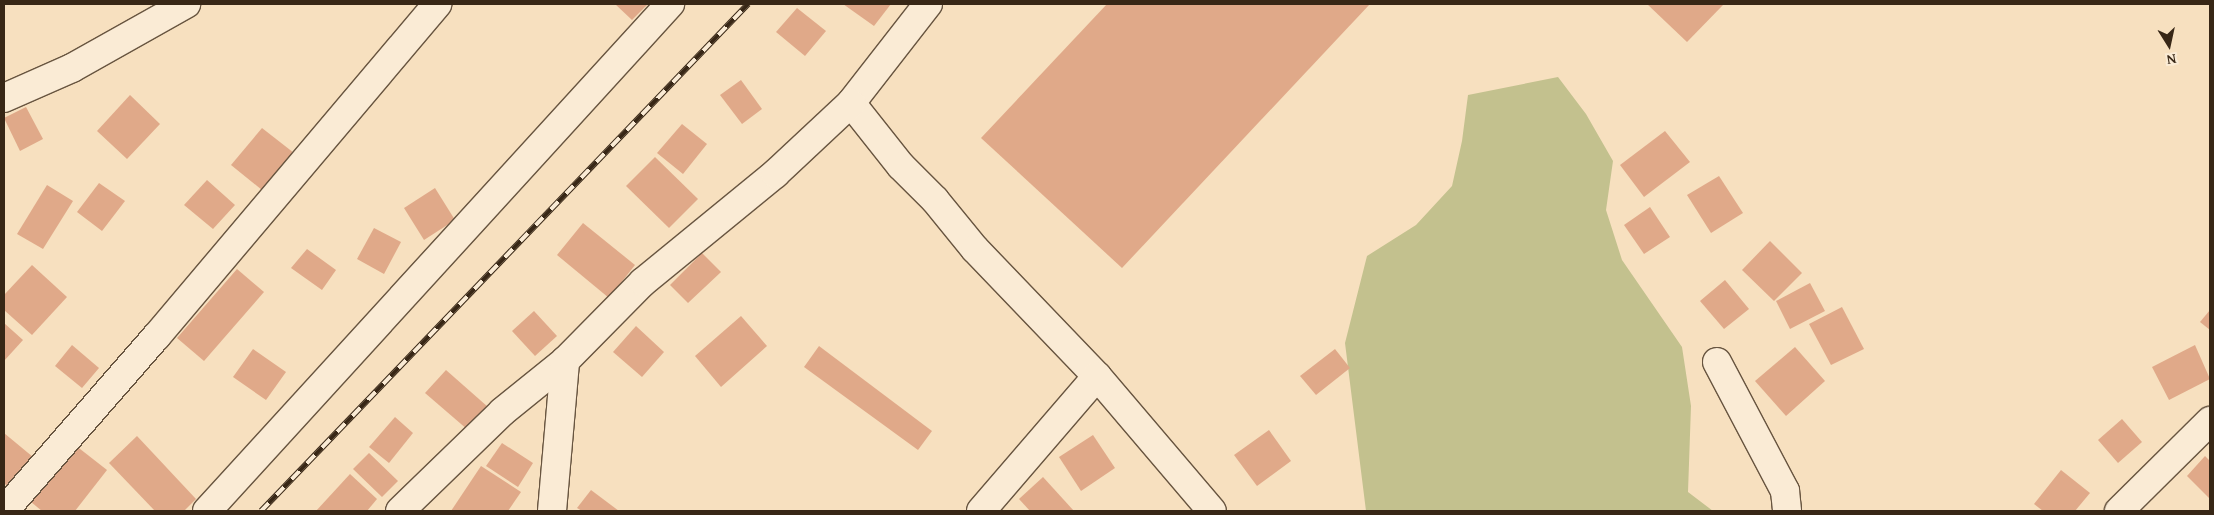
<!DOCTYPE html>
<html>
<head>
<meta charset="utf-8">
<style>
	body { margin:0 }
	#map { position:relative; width:2214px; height:515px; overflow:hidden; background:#f7e0bf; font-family:"Gentium Book Plus",serif }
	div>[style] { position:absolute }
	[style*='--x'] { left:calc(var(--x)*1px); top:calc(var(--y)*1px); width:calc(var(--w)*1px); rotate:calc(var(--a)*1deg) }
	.green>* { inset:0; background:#c3c18e }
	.building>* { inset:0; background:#e0a989 }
	.roads { filter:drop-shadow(1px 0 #685540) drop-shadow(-1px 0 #685540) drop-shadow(0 1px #685540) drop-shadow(0 -1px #685540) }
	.minor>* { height:28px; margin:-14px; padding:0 14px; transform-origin:14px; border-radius:14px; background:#faebd5 }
	.rail>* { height:5.5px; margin-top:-2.75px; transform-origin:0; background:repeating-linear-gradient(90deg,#faebd5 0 11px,#382716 0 22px); box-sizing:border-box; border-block:1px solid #382716 }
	span { translate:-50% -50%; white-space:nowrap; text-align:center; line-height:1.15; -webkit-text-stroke:4px #faebd5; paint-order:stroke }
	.frame { position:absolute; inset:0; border:5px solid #382716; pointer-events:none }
	.north { position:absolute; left:2144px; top:20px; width:50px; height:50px; -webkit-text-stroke:4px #faebd5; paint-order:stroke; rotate:170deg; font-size:14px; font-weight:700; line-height:20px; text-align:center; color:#382716 }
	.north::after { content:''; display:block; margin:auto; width:18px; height:22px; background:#382716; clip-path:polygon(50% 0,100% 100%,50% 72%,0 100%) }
</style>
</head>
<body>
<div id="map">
	<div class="green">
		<i style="clip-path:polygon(1558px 77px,1586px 114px,1613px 161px,1606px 210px,1622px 260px,1682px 347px,1691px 406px,1688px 492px,1713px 511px,1366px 511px,1345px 343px,1367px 256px,1416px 225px,1452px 186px,1462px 141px,1468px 95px)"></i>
	</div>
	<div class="building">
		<i style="clip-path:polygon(615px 4px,648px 4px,632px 20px)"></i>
		<i style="clip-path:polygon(843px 4px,891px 4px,874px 26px)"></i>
		<i style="clip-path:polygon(1107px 4px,1370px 4px,1122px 268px,981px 138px)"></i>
		<i style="clip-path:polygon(1647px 4px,1724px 4px,1687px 42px)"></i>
		<i style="clip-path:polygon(797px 8px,826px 31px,805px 56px,776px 32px)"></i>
		<i style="clip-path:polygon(741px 80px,762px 109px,742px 124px,720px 95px)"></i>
		<i style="clip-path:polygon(130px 95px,160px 124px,127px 159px,97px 131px)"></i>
		<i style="clip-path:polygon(26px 107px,43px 139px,20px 151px,4px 118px)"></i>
		<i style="clip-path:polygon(682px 124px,707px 144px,683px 174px,657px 153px)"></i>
		<i style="clip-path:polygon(262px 128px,294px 153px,262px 190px,231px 165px)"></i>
		<i style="clip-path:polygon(1665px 131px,1690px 162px,1644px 197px,1620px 165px)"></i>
		<i style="clip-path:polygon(655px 157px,698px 199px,669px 228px,626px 186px)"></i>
		<i style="clip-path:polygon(1719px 176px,1743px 213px,1711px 233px,1687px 195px)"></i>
		<i style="clip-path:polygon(207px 180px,235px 205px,213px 229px,184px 205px)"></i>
		<i style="clip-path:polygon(99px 183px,125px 201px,102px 231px,77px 212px)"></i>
		<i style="clip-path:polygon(47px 185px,73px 201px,43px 249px,17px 234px)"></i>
		<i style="clip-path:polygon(435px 188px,455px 220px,424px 240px,404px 208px)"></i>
		<i style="clip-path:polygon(1650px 207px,1670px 237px,1644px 254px,1624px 225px)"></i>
		<i style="clip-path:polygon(583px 223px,635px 265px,609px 298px,557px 255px)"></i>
		<i style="clip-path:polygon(374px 228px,401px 242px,384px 274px,357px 259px)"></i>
		<i style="clip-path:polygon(1770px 241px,1802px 273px,1774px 301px,1742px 270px)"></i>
		<i style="clip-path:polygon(307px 249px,336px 270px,322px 290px,291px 268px)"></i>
		<i style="clip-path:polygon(702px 253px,721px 272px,688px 303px,670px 285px)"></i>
		<i style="clip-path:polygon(32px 265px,67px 297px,32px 335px,4px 310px,4px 295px)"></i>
		<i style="clip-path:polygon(237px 269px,264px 292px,204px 361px,177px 338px)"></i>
		<i style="clip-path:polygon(1725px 280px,1749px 309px,1724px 329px,1700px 301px)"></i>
		<i style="clip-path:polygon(1810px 283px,1825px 311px,1790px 329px,1776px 301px)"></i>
		<i style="clip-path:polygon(1842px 307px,1864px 349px,1831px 365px,1809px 324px)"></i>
		<i style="clip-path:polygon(2210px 310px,2210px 330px,2200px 322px)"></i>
		<i style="clip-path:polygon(534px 311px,557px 336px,535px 356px,512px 331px)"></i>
		<i style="clip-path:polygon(741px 316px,767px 346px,721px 387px,695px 356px)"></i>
		<i style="clip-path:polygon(4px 323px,23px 340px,4px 361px)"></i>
		<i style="clip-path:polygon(636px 326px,664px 352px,642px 377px,613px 352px)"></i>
		<i style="clip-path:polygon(72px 345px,99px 368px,82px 388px,55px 366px)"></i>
		<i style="clip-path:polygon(2195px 345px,2210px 379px,2169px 400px,2152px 367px)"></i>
		<i style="clip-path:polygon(819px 346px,932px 431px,918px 450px,804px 367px)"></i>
		<i style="clip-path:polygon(1795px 347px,1825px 381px,1786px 416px,1755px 381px)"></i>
		<i style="clip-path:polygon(253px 349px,286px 372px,266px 400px,233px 377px)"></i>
		<i style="clip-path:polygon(1335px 349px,1350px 368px,1316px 395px,1300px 376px)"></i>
		<i style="clip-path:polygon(446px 370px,488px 407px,468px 430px,425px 393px)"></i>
		<i style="clip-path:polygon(395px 417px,413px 433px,389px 463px,369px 447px)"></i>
		<i style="clip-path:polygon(2122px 419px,2142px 442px,2118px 463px,2098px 440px)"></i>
		<i style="clip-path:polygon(1269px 430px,1291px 461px,1257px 486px,1234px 455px)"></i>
		<i style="clip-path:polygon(4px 433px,33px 457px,8px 487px,4px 483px)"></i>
		<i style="clip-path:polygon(1093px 435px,1115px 468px,1081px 491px,1059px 457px)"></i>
		<i style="clip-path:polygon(137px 436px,196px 499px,184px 511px,155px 511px,109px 463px)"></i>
		<i style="clip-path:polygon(502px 443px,533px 463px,518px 487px,486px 466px)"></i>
		<i style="clip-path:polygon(75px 445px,107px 470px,75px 511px,42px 511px,31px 502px)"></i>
		<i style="clip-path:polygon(369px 453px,398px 481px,382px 497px,353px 469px)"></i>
		<i style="clip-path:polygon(2205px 456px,2210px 461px,2210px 499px,2187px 476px)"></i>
		<i style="clip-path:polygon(481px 466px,521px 492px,508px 511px,451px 511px)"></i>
		<i style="clip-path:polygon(2061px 470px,2090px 493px,2075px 511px,2043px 511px,2034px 504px)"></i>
		<i style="clip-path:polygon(350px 474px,377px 499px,367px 511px,316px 511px)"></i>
		<i style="clip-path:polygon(1043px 477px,1074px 511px,1030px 511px,1019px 499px)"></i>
		<i style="clip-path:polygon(591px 490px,619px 511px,582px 511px,577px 508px)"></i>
	</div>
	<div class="roads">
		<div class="minor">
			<i style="--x:928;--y:4;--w:125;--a:127.9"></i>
			<i style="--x:851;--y:103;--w:80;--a:51.6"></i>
			<i style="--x:901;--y:166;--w:48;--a:45"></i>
			<i style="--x:935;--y:200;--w:63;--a:50.8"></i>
			<i style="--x:975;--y:249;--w:176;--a:46.2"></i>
			<i style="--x:1097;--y:376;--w:177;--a:49.6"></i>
			<i style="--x:4;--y:98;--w:74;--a:-23.8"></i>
			<i style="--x:72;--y:68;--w:131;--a:-29.3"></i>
			<i style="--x:1717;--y:362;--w:146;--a:62.2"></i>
			<i style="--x:1785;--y:491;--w:20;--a:84"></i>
			<i style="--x:4;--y:511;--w:231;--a:-48.9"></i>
			<i style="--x:156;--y:337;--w:436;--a:-49.8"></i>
			<i style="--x:207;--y:511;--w:687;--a:-47.6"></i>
			<i style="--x:400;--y:511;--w:142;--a:-44.1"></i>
			<i style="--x:502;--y:412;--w:81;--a:-39"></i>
			<i style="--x:565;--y:361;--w:111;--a:-45.4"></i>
			<i style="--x:643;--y:282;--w:171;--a:-39.3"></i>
			<i style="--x:775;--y:174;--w:104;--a:-43.1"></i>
			<i style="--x:552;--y:511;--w:151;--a:-85"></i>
			<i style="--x:981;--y:511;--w:178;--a:-49.3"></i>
			<i style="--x:2119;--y:511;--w:128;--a:-44.7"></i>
		</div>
	</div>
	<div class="rail">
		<i style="--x:261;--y:511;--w:703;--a:-46.15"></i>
	</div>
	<div class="frame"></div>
	<div class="north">N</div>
</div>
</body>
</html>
